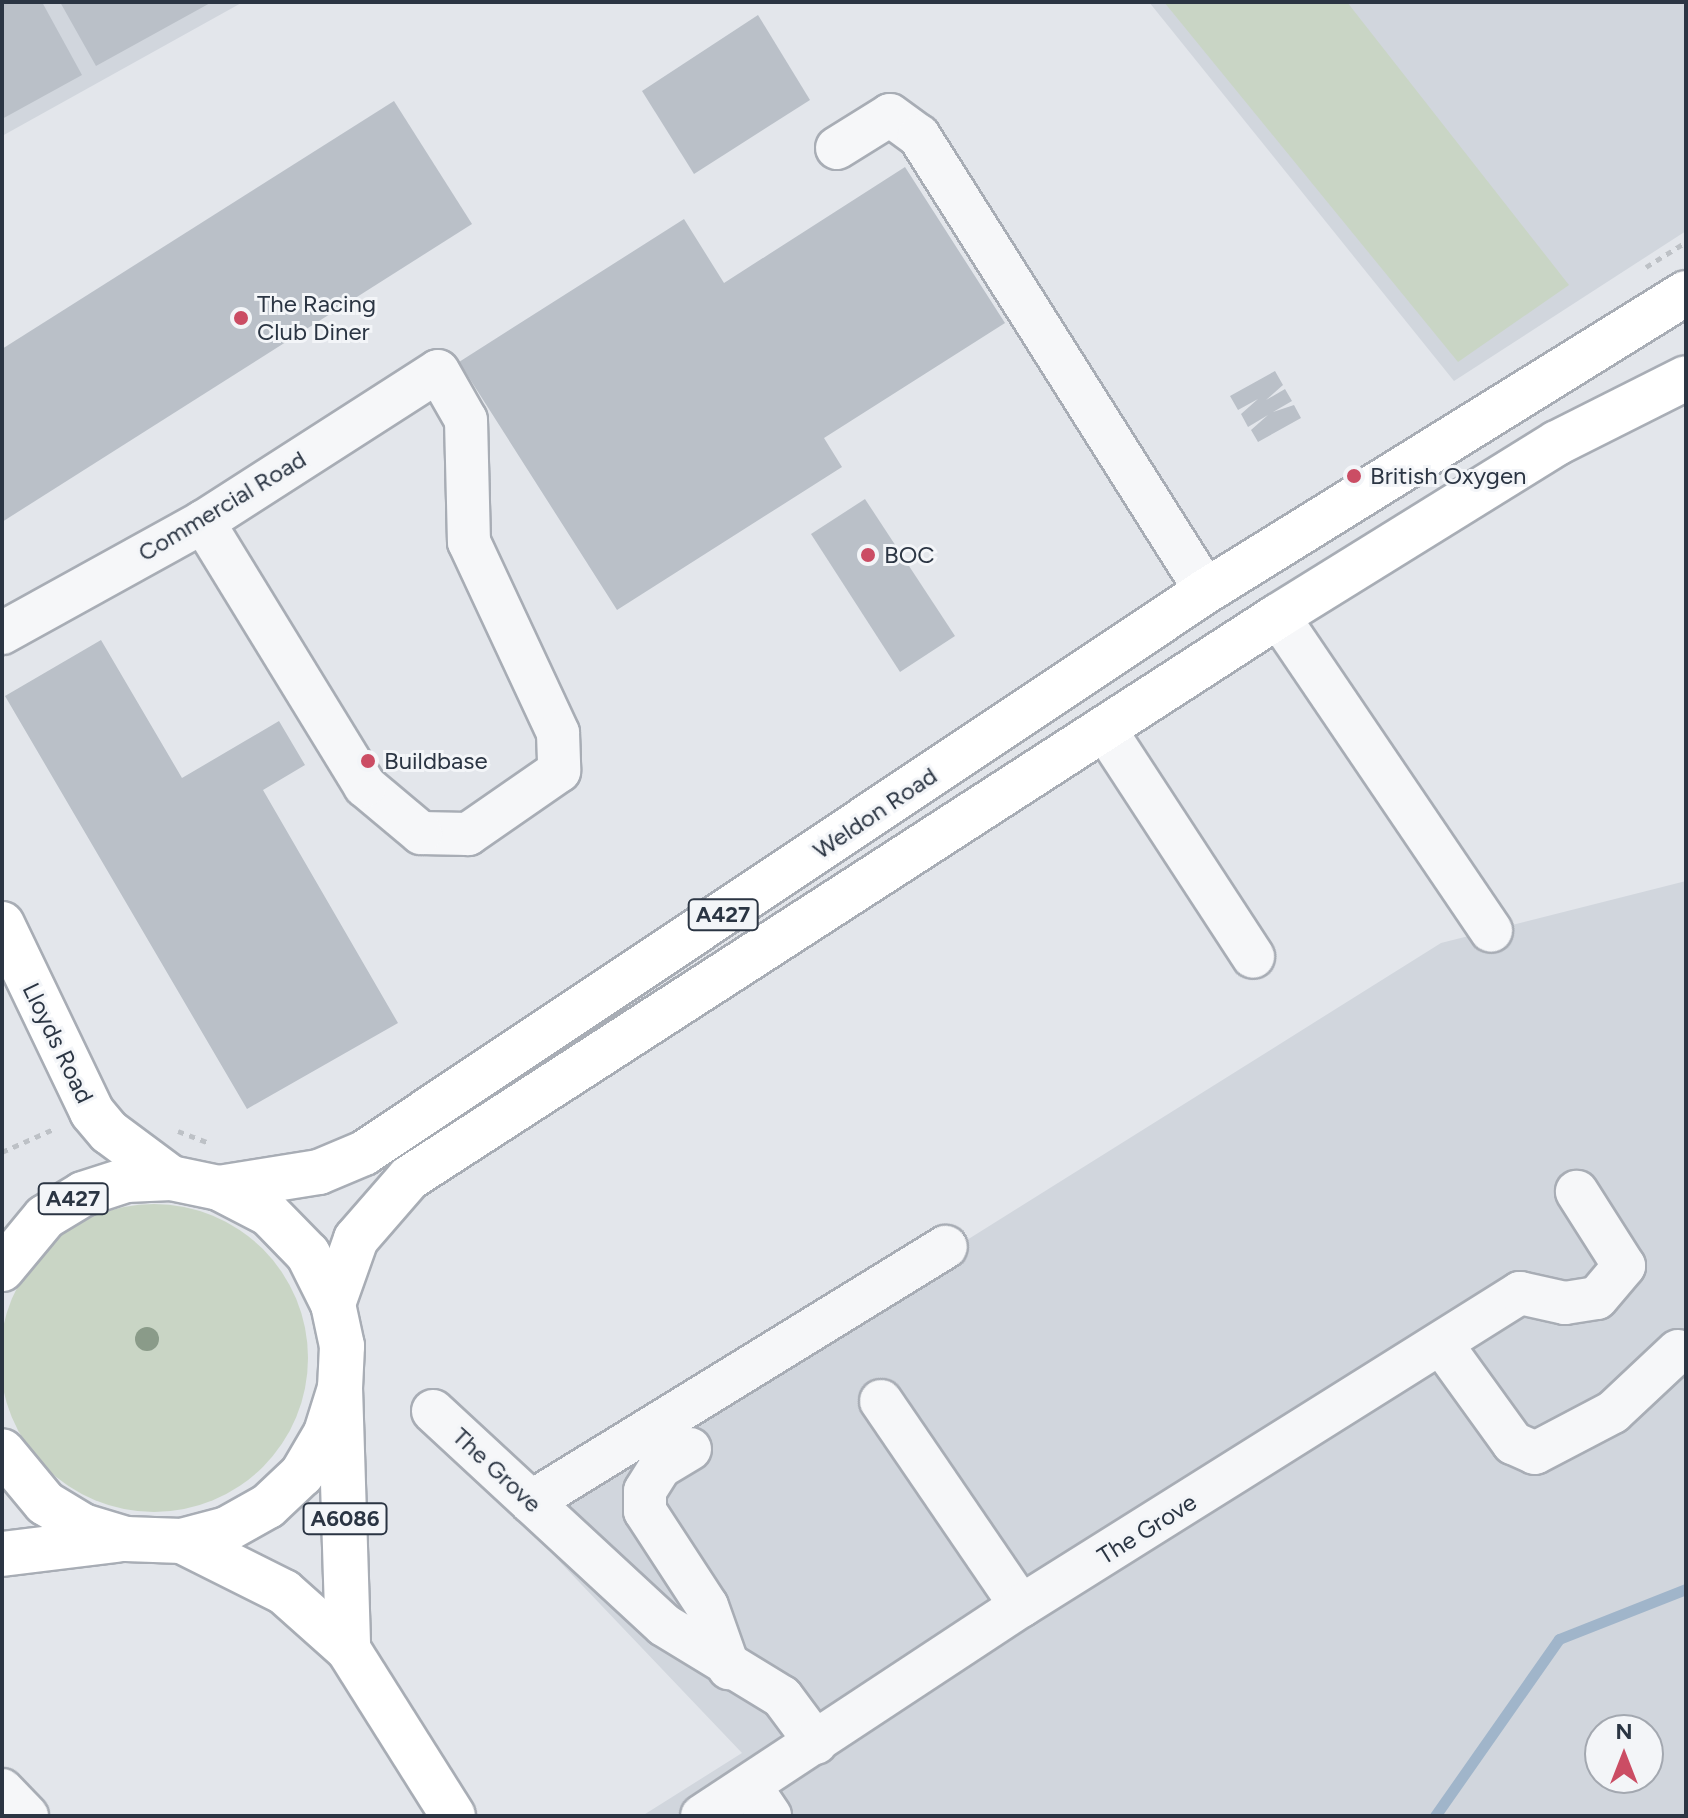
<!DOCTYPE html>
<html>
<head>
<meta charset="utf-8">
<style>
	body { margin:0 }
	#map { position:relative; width:1688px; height:1818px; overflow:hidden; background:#e3e6eb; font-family:Figtree,sans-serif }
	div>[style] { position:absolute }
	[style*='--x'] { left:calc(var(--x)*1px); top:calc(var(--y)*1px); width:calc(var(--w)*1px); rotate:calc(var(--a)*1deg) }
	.built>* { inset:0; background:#d1d6dd }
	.green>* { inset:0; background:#c9d5c5 }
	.round { border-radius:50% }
	.stream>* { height:11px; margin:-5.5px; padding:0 5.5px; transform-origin:5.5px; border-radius:5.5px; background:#a0b5ca }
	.building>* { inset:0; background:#bac0c8 }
	.path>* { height:5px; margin-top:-2.5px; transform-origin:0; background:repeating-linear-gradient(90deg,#bdc1c6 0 6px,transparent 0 12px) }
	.roads { filter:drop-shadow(2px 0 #a8adb5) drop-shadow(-2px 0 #a8adb5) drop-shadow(0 2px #a8adb5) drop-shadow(0 -2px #a8adb5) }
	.minor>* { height:42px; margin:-21px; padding:0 21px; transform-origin:21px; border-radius:21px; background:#f6f7f9 }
	.major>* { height:44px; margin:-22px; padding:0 22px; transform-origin:22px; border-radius:22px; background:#fff }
	.highway>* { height:44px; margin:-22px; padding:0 22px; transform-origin:22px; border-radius:22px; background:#fff }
	.trees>* { width:24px; height:24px; margin:-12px; border-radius:50%; background:#8a9b89 }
	.dots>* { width:22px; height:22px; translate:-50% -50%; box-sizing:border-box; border:4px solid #f3f5f8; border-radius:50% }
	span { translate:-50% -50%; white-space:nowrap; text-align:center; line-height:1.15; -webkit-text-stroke:6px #f3f5f8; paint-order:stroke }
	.shield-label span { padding:2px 6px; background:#f3f5f8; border:2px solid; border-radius:6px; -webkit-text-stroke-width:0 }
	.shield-label { font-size:22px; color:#2b3543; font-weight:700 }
	.poi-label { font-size:24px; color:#2b3543 }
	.left { translate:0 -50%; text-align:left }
	.street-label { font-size:24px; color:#2b3543 }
	.frame { position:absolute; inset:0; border:4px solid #2b3543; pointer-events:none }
	.north { position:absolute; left:1584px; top:1714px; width:80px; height:80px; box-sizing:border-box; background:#f3f5f8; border:2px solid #a3a8b0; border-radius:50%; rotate:0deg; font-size:22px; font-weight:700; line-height:32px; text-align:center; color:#2b3543 }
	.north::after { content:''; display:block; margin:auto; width:28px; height:36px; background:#cb4d64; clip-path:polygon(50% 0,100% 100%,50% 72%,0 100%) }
</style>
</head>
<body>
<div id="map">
	<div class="built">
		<i style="clip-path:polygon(2px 2px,243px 2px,2px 136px)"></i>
		<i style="clip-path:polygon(1149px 2px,1686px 2px,1686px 231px,1454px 381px)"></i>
		<i style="clip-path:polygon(evenodd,1686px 881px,1686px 1816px,642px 1816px,742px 1753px,520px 1520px,1441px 943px,1686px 881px,1600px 1730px,1648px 1730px,1648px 1778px,1600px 1778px,1600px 1730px)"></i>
	</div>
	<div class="green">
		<i style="clip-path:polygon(1164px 2px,1347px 2px,1569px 285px,1458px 362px)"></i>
		<i class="round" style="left:0;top:1204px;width:308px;height:308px"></i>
	</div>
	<div class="stream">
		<i style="--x:1435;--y:1816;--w:216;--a:-55"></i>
		<i style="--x:1559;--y:1639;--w:136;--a:-21.5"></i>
	</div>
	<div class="building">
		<i style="clip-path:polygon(2px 2px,42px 2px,82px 75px,2px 119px)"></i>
		<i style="clip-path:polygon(60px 2px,212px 2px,96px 66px)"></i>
		<i style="clip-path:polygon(758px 15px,810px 100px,694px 174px,642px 91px)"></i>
		<i style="clip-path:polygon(394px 101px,472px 224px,2px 522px,2px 349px)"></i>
		<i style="clip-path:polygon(905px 167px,1005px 323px,824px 438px,842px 467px,617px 610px,459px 362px,684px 219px,724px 283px)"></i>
		<i style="clip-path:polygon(1275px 371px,1283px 385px,1266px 400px,1285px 389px,1292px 401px,1273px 412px,1294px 405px,1301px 418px,1258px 442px,1251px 430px,1268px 415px,1248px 427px,1241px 414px,1258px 399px,1238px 410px,1230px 396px)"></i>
		<i style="clip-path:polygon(865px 499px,955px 636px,900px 672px,811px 534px)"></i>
		<i style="clip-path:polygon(101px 640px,182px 778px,279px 721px,305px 765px,263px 790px,398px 1023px,247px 1109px,5px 696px)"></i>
	</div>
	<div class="path">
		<i style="--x:1646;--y:267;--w:47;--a:-32"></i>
		<i style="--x:178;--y:1131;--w:34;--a:21"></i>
		<i style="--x:2;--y:1152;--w:59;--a:-24"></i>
	</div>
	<div class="roads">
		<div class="minor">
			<i style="--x:837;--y:148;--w:62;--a:-31.9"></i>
			<i style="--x:890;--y:115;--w:36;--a:36"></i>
			<i style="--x:919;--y:136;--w:538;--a:57.76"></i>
			<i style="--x:1278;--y:616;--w:380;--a:55.9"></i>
			<i style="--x:2;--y:633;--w:230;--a:-28.9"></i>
			<i style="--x:203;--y:522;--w:279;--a:-32.7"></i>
			<i style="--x:438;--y:371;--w:56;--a:60.3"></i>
			<i style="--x:466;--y:420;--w:122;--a:88.6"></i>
			<i style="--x:469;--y:542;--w:211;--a:65"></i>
			<i style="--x:558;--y:733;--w:38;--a:88"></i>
			<i style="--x:559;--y:771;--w:111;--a:145.3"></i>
			<i style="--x:468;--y:834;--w:47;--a:-178.8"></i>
			<i style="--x:421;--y:833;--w:73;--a:-140"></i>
			<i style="--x:365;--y:786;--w:310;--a:-121.5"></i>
			<i style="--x:1104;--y:728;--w:273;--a:56.9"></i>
			<i style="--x:1443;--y:1346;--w:120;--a:54.2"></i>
			<i style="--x:1513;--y:1443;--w:24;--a:24"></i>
			<i style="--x:1535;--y:1453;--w:88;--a:-27.7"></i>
			<i style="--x:1613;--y:1412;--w:89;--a:-43.2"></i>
			<i style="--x:881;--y:1401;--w:248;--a:55.7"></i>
			<i style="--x:433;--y:1411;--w:315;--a:42.8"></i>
			<i style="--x:664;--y:1625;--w:138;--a:31.4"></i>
			<i style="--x:782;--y:1697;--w:57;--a:53.5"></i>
			<i style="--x:690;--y:1449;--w:35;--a:149"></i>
			<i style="--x:660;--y:1467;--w:28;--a:122"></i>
			<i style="--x:645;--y:1491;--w:20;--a:90"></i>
			<i style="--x:645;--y:1511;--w:113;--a:56.9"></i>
			<i style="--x:707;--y:1606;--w:66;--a:70.5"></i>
			<i style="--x:531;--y:1502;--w:487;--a:-31.6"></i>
			<i style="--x:750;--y:1786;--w:36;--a:56"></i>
			<i style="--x:2;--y:1790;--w:36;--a:46"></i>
			<i style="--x:702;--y:1816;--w:382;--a:-33.4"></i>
			<i style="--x:1021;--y:1606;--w:589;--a:-32.1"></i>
			<i style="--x:1520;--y:1293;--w:46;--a:12.5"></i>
			<i style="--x:1565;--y:1303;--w:32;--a:-9"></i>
			<i style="--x:1597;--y:1298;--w:42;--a:-49.8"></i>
			<i style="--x:1624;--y:1266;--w:88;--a:-122.4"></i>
		</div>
		<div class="major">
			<i style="--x:2;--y:924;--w:208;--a:64.4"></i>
			<i style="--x:92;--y:1112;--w:26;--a:50"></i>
			<i style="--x:109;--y:1132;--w:77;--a:36.6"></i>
			<i style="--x:340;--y:1388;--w:261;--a:88.2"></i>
			<i style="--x:182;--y:1541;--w:114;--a:26.6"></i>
			<i style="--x:284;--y:1592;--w:86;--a:41.7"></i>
			<i style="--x:348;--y:1649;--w:197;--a:57.8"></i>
		</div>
		<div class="highway">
			<i style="--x:219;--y:1188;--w:101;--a:-9.1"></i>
			<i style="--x:319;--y:1172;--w:49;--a:-22.9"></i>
			<i style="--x:364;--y:1153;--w:1012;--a:-33.72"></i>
			<i style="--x:1206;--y:591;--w:565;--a:-31.83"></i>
			<i style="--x:2;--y:1269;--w:67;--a:-50.4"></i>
			<i style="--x:45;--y:1217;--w:44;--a:-31.2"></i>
			<i style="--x:83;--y:1194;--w:45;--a:-18"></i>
			<i style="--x:126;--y:1180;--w:45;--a:-2.5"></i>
			<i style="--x:171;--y:1178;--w:49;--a:11.8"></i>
			<i style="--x:219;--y:1188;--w:56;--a:27.5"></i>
			<i style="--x:269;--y:1214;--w:56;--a:45.7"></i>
			<i style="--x:308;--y:1254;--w:56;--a:63.4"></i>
			<i style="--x:333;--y:1304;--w:43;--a:77.9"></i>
			<i style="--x:342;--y:1346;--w:42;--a:92.7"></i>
			<i style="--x:340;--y:1388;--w:47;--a:107.3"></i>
			<i style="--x:326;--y:1433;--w:48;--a:120.3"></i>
			<i style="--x:302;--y:1474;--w:47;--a:136.7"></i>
			<i style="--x:268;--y:1506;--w:47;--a:150.7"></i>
			<i style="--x:227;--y:1529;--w:47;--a:165.1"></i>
			<i style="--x:182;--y:1541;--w:56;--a:-178"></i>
			<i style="--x:126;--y:1539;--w:45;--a:-163.2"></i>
			<i style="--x:83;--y:1526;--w:44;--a:-148.8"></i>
			<i style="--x:45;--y:1503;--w:67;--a:-129.6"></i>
			<i style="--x:333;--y:1304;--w:69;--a:-70.5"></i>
			<i style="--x:356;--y:1239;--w:81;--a:-49"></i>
			<i style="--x:409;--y:1178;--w:1035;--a:-32.89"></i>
			<i style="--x:1278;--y:616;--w:328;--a:-31.8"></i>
			<i style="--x:1557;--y:443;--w:144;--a:-26.7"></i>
			<i style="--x:2;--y:1554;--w:115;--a:-7"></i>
		</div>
	</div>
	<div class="trees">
		<i style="left:147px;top:1339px"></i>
	</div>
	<div class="dots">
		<i style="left:241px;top:318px;background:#cb4d64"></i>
		<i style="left:1354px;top:476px;background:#cb4d64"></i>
		<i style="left:868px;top:555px;background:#cb4d64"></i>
		<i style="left:368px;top:761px;background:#cb4d64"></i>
	</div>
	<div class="shield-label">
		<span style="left:723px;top:915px">A427</span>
		<span style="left:73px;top:1199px">A427</span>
		<span style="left:345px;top:1519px">A6086</span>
	</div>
	<div class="poi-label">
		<span class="left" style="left:257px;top:318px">The Racing<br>Club Diner</span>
		<span class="left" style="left:1370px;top:476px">British Oxygen</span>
		<span class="left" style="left:884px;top:555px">BOC</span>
		<span class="left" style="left:384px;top:761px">Buildbase</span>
	</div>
	<div class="street-label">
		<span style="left:222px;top:506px;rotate:-31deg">Commercial Road</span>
		<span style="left:875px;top:813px;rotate:-34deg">Weldon Road</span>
		<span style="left:58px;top:1043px;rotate:64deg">Lloyds Road</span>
		<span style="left:497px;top:1470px;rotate:43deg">The Grove</span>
		<span style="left:1147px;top:1529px;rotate:-32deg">The Grove</span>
	</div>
	<div class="frame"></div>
	<div class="north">N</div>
</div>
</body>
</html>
